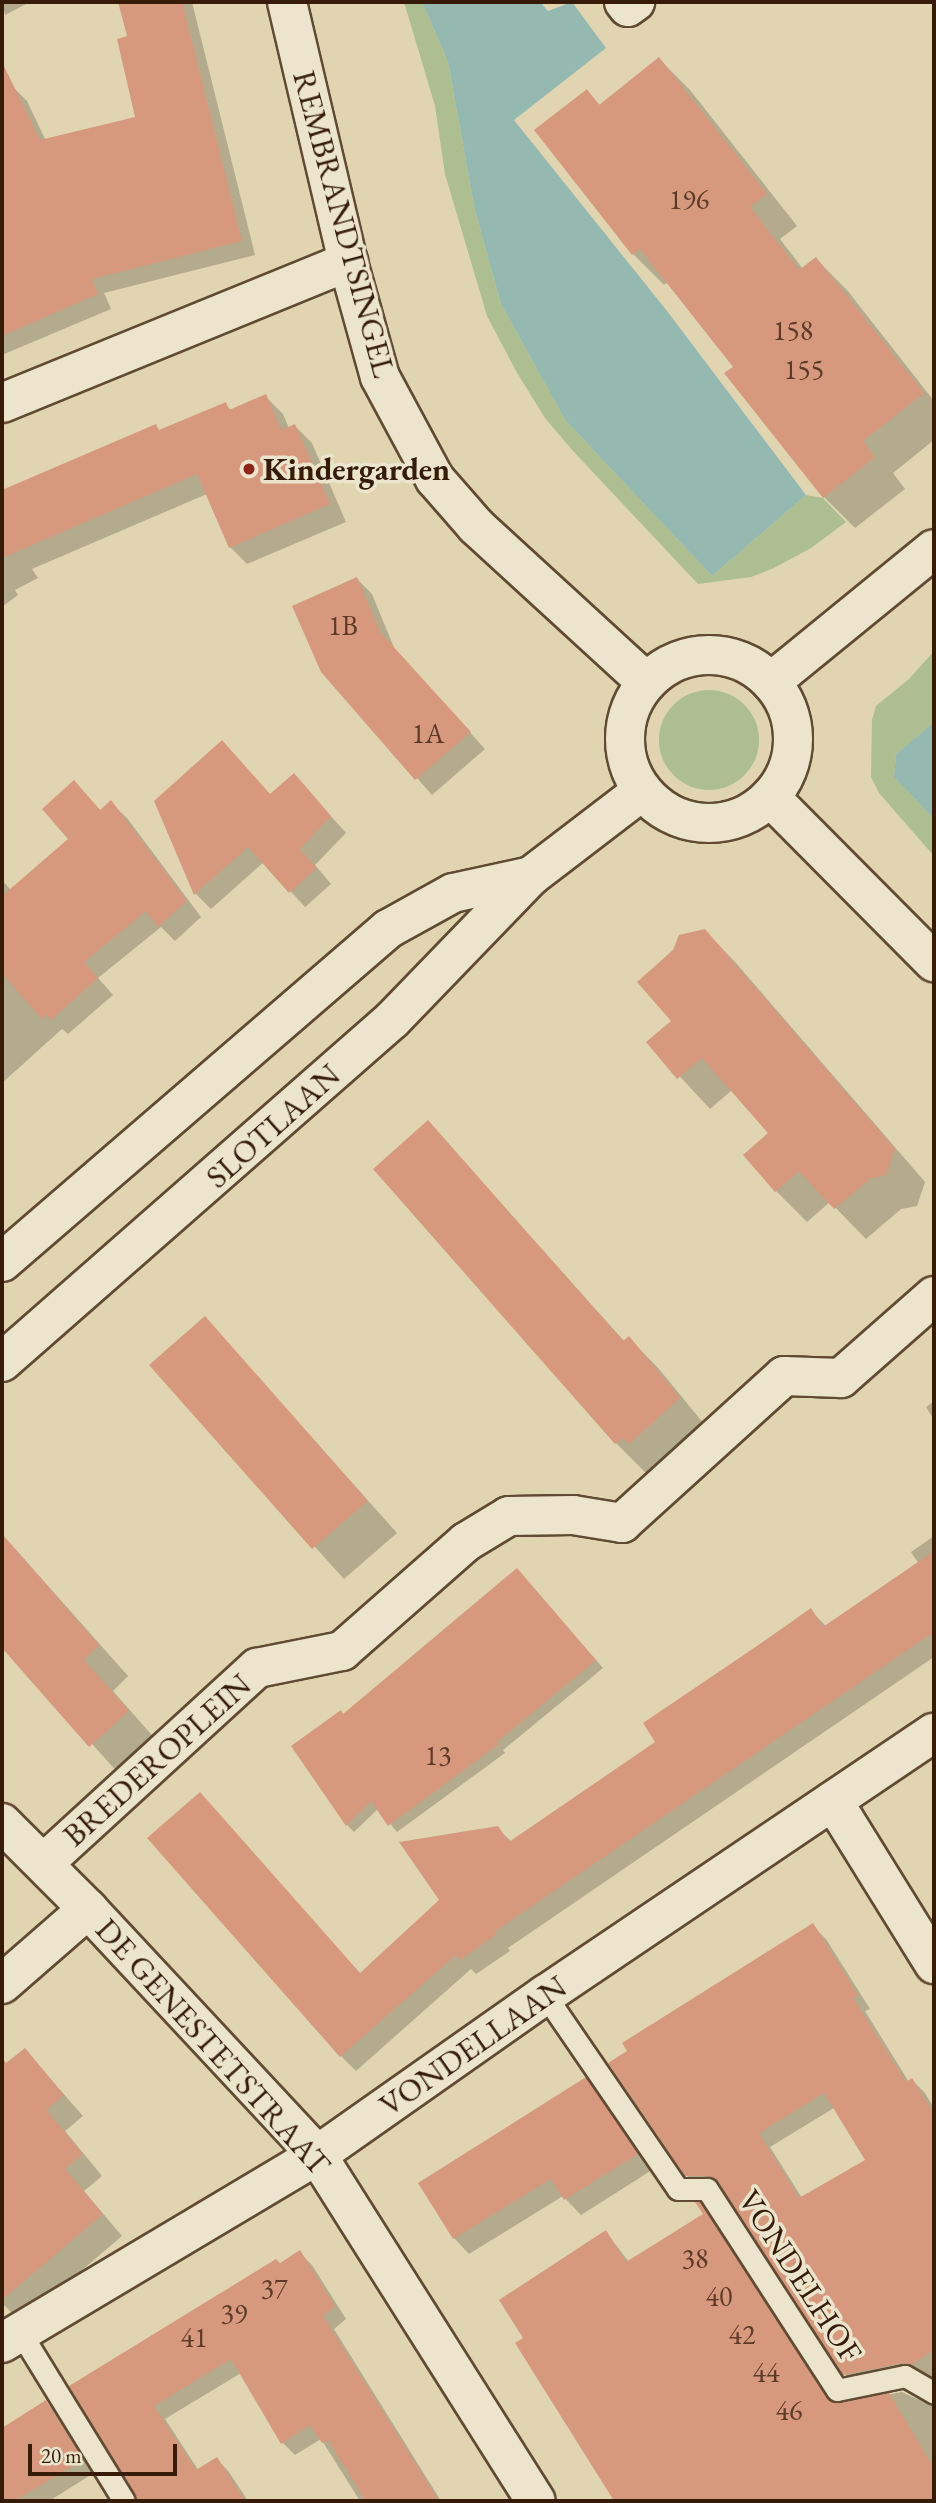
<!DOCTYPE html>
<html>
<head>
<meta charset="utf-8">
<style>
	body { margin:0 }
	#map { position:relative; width:936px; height:2503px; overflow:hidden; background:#e1d5b1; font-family:"EB Garamond",serif }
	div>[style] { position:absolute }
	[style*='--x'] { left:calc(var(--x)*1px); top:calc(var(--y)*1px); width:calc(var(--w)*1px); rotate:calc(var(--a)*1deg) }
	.green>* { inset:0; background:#adbe90 }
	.round { border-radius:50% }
	.water>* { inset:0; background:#95b8b1 }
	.shadow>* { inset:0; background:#0003 }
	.building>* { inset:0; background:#d7997d }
	.roads { filter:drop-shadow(2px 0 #614a33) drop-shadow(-2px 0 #614a33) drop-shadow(0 2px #614a33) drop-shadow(0 -2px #614a33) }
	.service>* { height:21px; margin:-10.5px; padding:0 10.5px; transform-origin:10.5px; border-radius:10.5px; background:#ece4cc }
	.minor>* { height:38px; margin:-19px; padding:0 19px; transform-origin:19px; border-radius:19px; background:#ece4cc }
	.tertiary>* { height:38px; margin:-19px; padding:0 19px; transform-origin:19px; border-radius:19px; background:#ece4cc }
	.tertiary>.ring { margin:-19px; padding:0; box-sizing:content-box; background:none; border:38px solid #ece4cc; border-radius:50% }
	.dots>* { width:19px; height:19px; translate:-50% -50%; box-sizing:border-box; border:4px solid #ece4cc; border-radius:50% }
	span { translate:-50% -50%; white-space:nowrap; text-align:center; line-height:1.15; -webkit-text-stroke:7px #ece4cc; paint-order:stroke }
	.number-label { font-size:28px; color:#5e3a26 }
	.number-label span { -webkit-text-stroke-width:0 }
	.street-label { font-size:32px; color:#361b09 }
	.poi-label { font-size:32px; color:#361b09; font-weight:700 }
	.left { translate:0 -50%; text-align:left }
	.frame { position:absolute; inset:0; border:4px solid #361b09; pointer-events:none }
	.scale { position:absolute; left:28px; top:2444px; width:149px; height:32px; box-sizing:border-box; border:4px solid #361b09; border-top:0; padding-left:9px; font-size:21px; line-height:24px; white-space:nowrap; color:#361b09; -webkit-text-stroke:5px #ece4cc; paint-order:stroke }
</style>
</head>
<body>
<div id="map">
	<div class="green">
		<i style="clip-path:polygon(404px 2px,422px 2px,448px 62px,475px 211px,501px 304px,565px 420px,712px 576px,806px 495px,823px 498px,846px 522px,811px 548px,774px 568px,751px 577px,698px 584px,573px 451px,545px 418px,516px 371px,487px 316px,445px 174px,435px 106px)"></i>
		<i style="clip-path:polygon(934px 651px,934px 722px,896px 754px,894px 777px,934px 819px,934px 856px,879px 793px,871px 777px,872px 720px,876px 706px,909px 679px)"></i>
		<i class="round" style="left:659px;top:690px;width:100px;height:100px"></i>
	</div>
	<div class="water">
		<i style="clip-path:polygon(422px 2px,540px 2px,548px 11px,572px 2px,606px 48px,514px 120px,667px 311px,806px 495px,712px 576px,565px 420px,501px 304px,475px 211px,448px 62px)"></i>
		<i style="clip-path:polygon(934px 722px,934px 819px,894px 777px,896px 754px)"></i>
	</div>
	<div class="shadow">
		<i style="clip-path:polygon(2px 2px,30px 2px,5px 15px)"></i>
		<i style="clip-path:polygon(120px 2px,192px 2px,255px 255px,104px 293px,111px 309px,2px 355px,2px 254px,27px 243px,5px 191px,2px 192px,2px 93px,13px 87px,27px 101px,46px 141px,148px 116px)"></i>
		<i style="clip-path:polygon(659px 59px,690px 90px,797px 226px,780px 239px,803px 269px,816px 259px,847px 290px,934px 401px,934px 440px,893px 473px,905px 489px,855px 528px,824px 497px,735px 367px,668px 282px,664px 285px,633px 254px,586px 91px,601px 106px)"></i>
		<i style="clip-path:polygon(266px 397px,283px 414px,289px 428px,295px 426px,312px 443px,346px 522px,247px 564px,230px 547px,207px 494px,32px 569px,38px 578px,15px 590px,18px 595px,2px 607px,2px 492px,156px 427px,161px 432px,225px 404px,232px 411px)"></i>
		<i style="clip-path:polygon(357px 579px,372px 594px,395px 650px,485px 749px,432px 795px,323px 671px)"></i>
		<i style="clip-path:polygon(294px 775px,346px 833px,315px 865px,331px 884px,305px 907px,264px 862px,211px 909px,196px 894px,156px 801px,271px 795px)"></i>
		<i style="clip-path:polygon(74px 783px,101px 811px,111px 803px,127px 818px,201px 917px,175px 941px,161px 927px,98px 978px,113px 995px,68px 1034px,62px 1029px,2px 1083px,2px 880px,11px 890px,71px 839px)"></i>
		<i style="clip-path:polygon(705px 931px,736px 963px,925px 1182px,917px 1206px,901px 1209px,866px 1239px,830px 1202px,807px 1222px,776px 1191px,770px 1134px,732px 1090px,710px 1109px,649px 1043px,674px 1021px)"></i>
		<i style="clip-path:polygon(428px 1122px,625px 1342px,629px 1338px,659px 1369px,709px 1430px,661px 1474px,654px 1467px,647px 1474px,616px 1443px,375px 1169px)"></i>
		<i style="clip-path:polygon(205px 1318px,397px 1533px,344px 1579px,151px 1365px)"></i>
		<i style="clip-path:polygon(934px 1401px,934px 1420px,926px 1407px)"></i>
		<i style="clip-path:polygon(2px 1534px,128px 1676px,113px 1691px,158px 1742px,120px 1775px,2px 1644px)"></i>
		<i style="clip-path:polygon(934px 1536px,934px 1657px,508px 1948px,510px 1951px,476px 1974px,471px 1969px,356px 2071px,341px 2056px,361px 1975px,441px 1900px,497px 1828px,512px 1842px,658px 1742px,811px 1611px,827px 1627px,919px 1564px,911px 1552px)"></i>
		<i style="clip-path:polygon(524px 1578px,603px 1668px,503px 1750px,505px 1753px,397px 1832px,378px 1809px,354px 1832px,347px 1825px,344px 1716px)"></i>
		<i style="clip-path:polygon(evenodd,813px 1926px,826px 1939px,870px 2009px,865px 2011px,909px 2082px,912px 2080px,925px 2093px,934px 2108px,934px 2382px,858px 2388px,845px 2374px,722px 2188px,700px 2188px,686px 2175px,813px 1926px,834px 2108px,868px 2161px,802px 2198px,770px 2147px,834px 2108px)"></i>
		<i style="clip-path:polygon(25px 2050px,83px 2116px,65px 2131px,102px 2176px,84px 2191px,122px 2236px,21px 2322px,2px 2303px,2px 2069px)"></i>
		<i style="clip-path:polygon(585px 2080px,601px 2095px,652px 2170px,581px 2215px,563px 2196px,469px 2254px,454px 2238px)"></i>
		<i style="clip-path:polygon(699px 2204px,713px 2217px,836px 2404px,902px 2392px,934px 2407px,934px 2501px,616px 2501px,517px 2343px,525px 2338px,606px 2232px,629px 2262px,705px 2214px)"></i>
		<i style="clip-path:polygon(300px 2253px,312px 2265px,346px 2319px,334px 2329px,441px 2501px,360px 2501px,321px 2439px,295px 2455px,283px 2443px,241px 2373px,165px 2419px,199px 2471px,217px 2459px,229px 2472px,248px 2501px,138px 2501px,137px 2494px,71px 2387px)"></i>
		<i style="clip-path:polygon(46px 2402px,59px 2415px,94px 2473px,49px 2501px,2px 2501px,2px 2430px)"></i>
	</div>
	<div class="building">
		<i style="clip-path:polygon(118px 2px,182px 2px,242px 241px,92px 279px,98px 294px,2px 336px,2px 62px,40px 140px,135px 117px,117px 39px,127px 36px)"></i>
		<i style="clip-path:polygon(659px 57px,767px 194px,750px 207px,799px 270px,816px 257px,924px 393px,863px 441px,875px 457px,823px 498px,724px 373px,733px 367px,640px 249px,632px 255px,534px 130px,587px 89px,599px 105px)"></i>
		<i style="clip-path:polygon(266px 394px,281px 430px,295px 424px,330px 504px,229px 548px,197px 474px,2px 558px,2px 490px,156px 424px,159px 430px,226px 402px,229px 410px)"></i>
		<i style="clip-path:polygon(357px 577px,380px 632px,471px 732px,415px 780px,321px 672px,292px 606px)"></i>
		<i style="clip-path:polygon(222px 740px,270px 794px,294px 773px,331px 816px,300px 849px,317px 868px,289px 893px,248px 847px,194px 895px,154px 801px)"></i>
		<i style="clip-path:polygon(74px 780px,100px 810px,111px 800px,187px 901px,158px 927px,146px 911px,84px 962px,98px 978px,51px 1020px,46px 1014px,42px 1019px,2px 973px,2px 896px,68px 839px,42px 809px)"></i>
		<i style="clip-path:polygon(705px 929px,895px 1149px,886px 1175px,870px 1179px,834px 1209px,799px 1171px,775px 1192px,743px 1155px,768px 1133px,702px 1058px,677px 1079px,646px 1042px,671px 1021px,637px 982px,673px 950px,679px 935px)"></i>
		<i style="clip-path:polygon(428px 1120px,623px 1341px,629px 1336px,680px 1398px,629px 1444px,623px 1438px,615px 1444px,373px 1169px)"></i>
		<i style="clip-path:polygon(205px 1316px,368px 1501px,312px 1549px,149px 1365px)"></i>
		<i style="clip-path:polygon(2px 1534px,99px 1645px,84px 1660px,129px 1711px,89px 1747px,2px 1648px)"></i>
		<i style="clip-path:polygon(934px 1551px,934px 1632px,494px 1932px,496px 1935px,460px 1960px,456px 1955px,340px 2057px,147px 1838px,200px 1792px,360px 1973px,439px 1900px,399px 1842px,498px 1826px,509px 1842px,655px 1742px,643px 1723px,754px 1648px,811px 1608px,823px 1627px)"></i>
		<i style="clip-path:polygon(517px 1568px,596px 1660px,497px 1742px,499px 1744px,388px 1826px,371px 1801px,346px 1826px,291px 1746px,341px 1710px,343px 1714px)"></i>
		<i style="clip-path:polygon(evenodd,813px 1923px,858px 1995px,853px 1998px,906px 2082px,912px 2078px,934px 2114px,934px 2350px,911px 2365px,902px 2363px,843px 2375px,718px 2182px,708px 2176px,685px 2176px,608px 2063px,627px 2051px,622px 2043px,813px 1923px,824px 2093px,865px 2160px,799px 2198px,759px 2133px,824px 2093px)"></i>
		<i style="clip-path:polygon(25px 2048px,64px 2095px,46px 2110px,83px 2154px,65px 2169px,103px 2214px,2px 2300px,2px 2058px,6px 2063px)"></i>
		<i style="clip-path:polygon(586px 2077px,638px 2154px,564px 2200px,551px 2179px,453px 2239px,418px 2183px)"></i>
		<i style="clip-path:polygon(695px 2202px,700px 2202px,827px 2398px,840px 2403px,889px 2393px,934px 2468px,934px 2501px,614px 2501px,515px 2343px,523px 2338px,499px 2300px,606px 2230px,626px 2262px,703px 2214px)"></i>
		<i style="clip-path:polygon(300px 2250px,335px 2306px,323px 2316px,439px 2501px,366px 2501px,328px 2440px,322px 2443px,310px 2425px,281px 2444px,231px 2359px,154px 2406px,196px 2470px,217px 2457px,245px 2501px,137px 2501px,69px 2386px,276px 2259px,280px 2263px)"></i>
		<i style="clip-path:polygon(46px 2400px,83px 2460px,14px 2501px,2px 2501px,2px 2428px)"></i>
	</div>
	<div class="roads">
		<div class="service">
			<i style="--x:545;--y:1995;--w:235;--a:55.6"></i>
			<i style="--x:678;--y:2189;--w:29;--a:0"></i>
			<i style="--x:707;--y:2189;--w:239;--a:57.1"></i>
			<i style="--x:837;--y:2390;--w:69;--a:-11.6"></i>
			<i style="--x:905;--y:2376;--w:34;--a:30"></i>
			<i style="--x:20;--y:2332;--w:198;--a:58.4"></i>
		</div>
		<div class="minor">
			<i style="--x:624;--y:2;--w:6;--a:51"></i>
			<i style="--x:628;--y:7;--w:9;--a:-36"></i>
			<i style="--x:2;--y:403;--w:374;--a:-22.2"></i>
			<i style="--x:2;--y:1262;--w:510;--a:-40.78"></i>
			<i style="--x:388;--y:929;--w:74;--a:-29"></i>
			<i style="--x:453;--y:893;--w:80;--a:-12.3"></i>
			<i style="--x:833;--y:1801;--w:192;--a:58.2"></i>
			<i style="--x:2;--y:1823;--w:122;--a:45"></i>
			<i style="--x:88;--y:1909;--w:336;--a:47"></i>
			<i style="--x:317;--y:2155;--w:409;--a:57.7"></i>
			<i style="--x:44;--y:1863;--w:289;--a:-42.5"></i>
			<i style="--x:257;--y:1668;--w:87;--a:-11.3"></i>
			<i style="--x:342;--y:1651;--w:165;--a:-41.3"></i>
			<i style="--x:466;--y:1542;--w:50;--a:-31.2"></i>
			<i style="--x:509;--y:1516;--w:64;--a:-0.9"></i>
			<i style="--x:573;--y:1515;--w:50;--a:9.3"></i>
			<i style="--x:622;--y:1523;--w:219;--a:-42.2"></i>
			<i style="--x:784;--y:1376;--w:57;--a:2"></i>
			<i style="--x:841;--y:1378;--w:124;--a:-41.4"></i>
			<i style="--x:2;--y:1984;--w:114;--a:-41.1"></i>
			<i style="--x:2;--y:2343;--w:367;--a:-30.8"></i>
			<i style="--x:317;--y:2155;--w:279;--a:-35.1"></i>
			<i style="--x:545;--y:1995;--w:469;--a:-34"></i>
		</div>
		<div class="tertiary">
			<i style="--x:287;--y:2;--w:267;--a:76.8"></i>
			<i style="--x:348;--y:262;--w:119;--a:74.5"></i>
			<i style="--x:380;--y:377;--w:116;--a:61.7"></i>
			<i style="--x:435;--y:479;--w:62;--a:48.9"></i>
			<i style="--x:476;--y:526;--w:231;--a:42.5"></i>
			<i class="ring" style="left:625px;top:655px;width:130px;height:130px"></i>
			<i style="--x:771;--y:682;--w:210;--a:-39.2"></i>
			<i style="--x:770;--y:797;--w:233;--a:45.2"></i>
			<i style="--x:2;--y:1362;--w:519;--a:-41.25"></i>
			<i style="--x:392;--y:1020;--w:200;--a:-46"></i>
			<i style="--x:531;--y:876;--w:140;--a:-37.4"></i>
		</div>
	</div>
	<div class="dots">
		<i style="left:249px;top:469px;background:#8f2418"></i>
	</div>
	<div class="number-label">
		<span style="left:689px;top:199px">196</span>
		<span style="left:793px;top:330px">158</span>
		<span style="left:804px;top:369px">155</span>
		<span style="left:343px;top:625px">1B</span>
		<span style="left:428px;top:733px">1A</span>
		<span style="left:438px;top:1755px">13</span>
		<span style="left:695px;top:2258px">38</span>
		<span style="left:274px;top:2288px">37</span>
		<span style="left:719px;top:2296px">40</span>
		<span style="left:234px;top:2313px">39</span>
		<span style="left:742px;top:2334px">42</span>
		<span style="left:194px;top:2337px">41</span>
		<span style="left:766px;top:2372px">44</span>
		<span style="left:789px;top:2410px">46</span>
	</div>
	<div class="street-label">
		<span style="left:344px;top:224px;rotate:75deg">REMBRANDTSINGEL</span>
		<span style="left:273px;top:1126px;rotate:-42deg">SLOTLAAN</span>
		<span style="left:157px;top:1760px;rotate:-42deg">BREDEROPLEIN</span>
		<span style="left:473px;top:2046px;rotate:-35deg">VONDELLAAN</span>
		<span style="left:213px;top:2047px;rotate:48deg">DE GENESTETSTRAAT</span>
		<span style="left:800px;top:2276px;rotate:57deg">VONDELHOF</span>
	</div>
	<div class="poi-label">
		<span class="left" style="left:263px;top:469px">Kindergarden</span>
	</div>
	<div class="frame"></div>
	<div class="scale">20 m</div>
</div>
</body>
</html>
